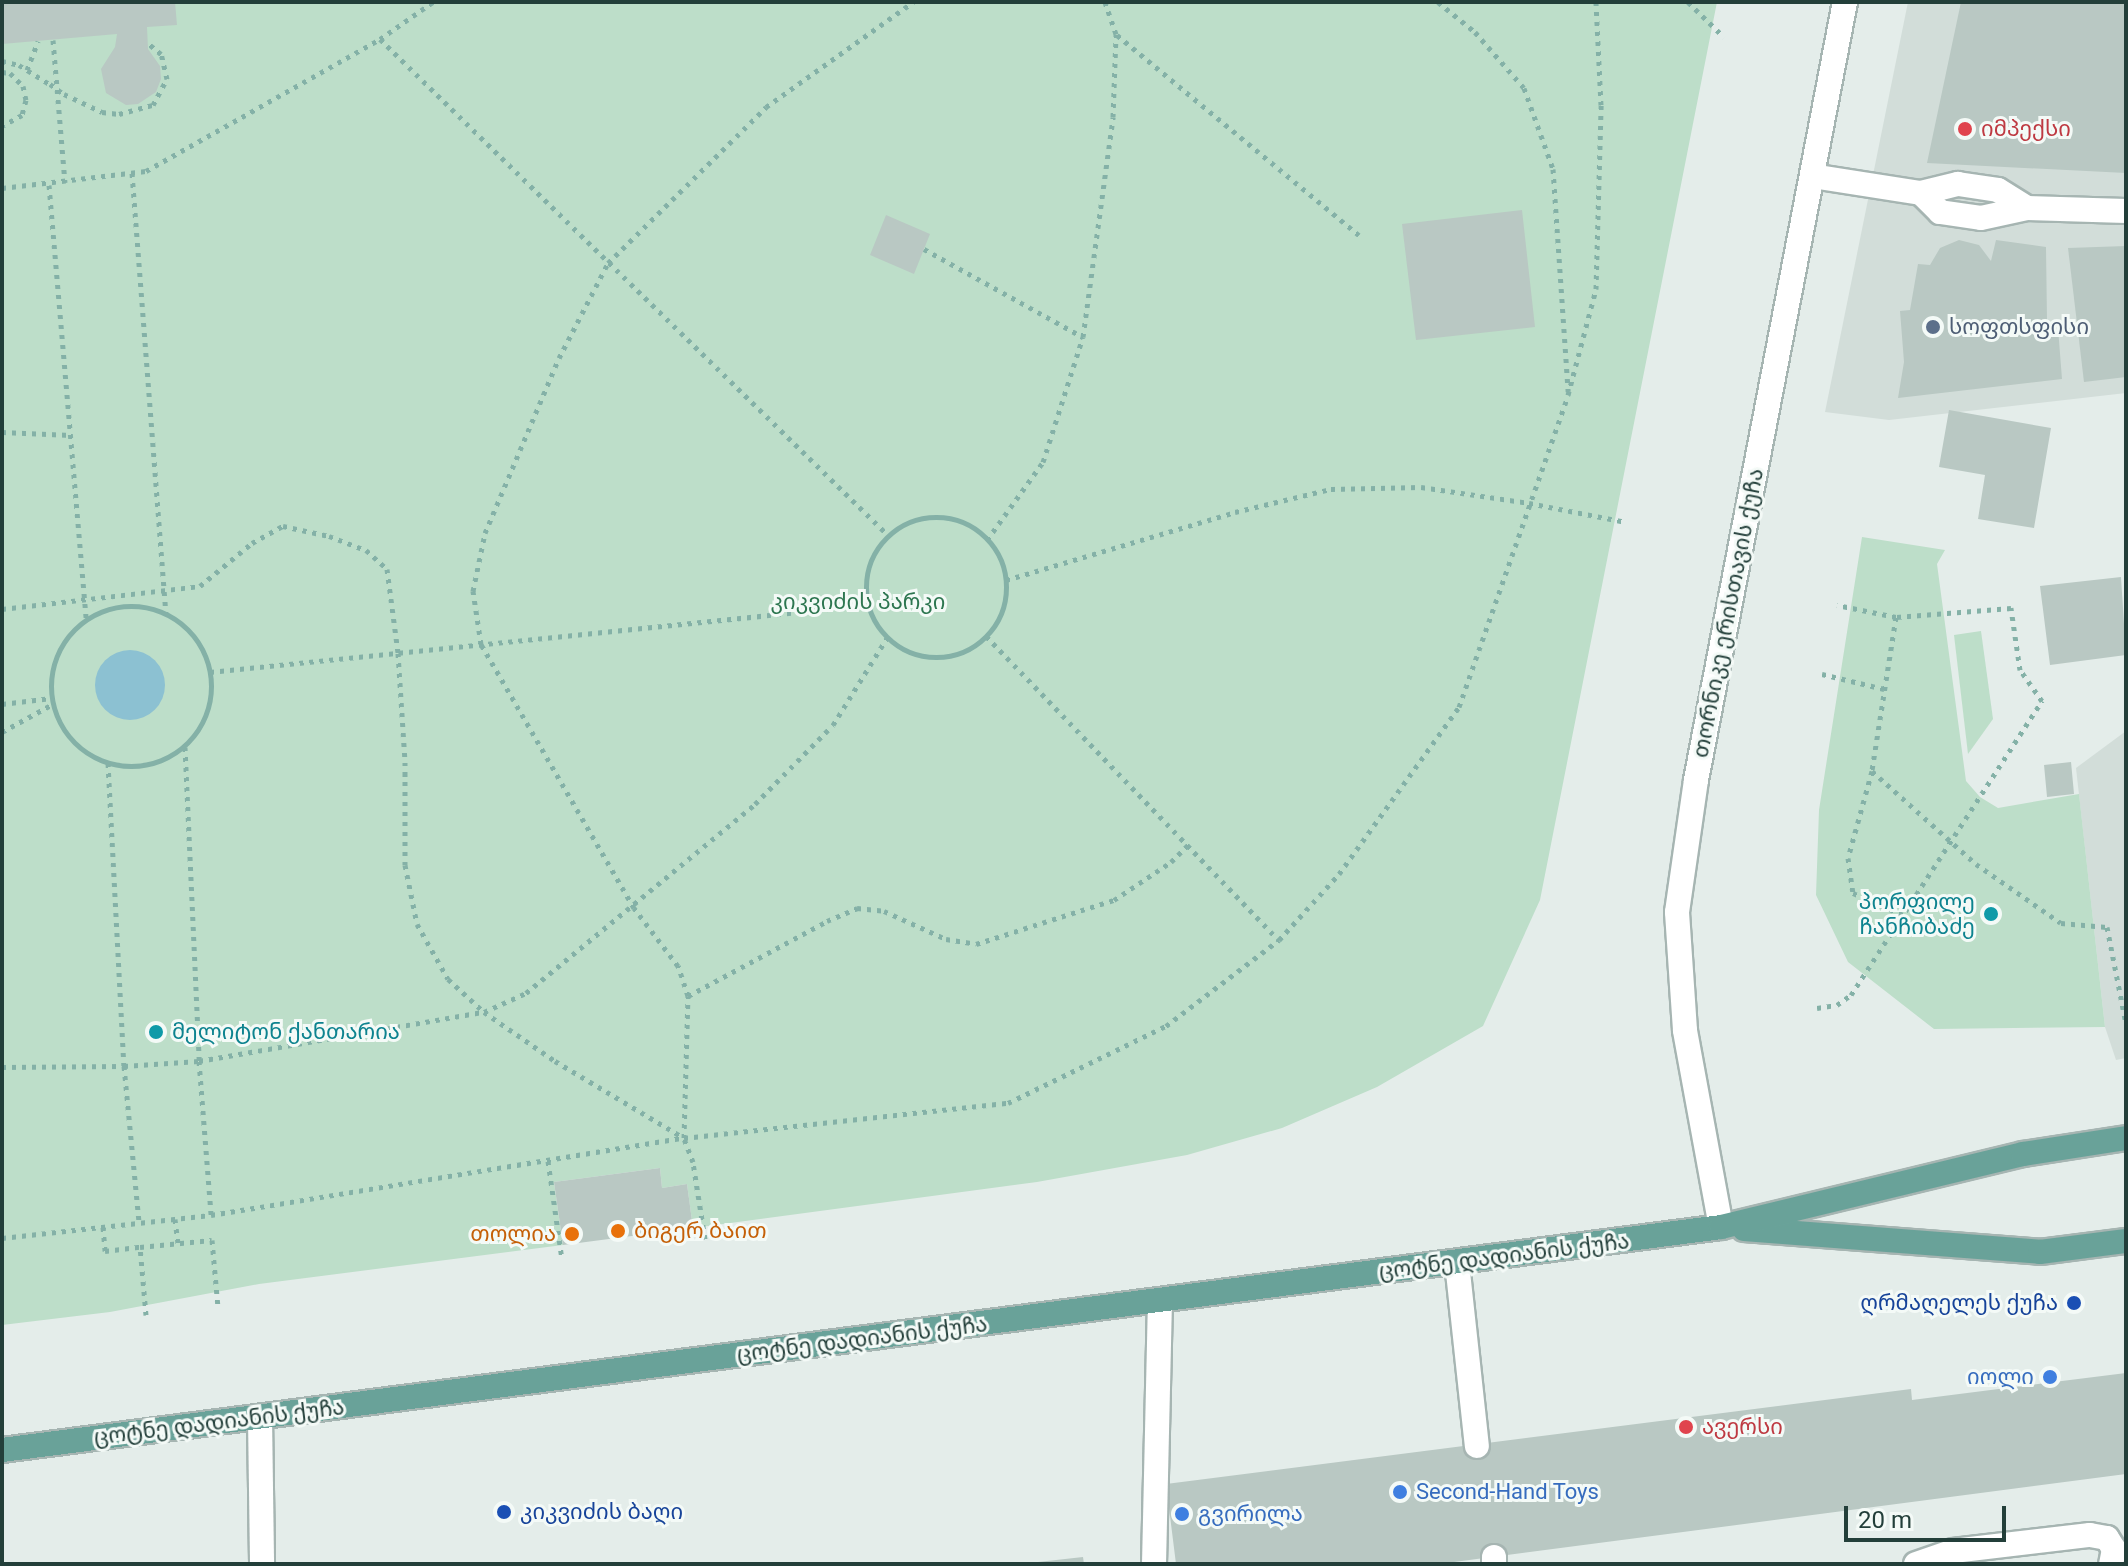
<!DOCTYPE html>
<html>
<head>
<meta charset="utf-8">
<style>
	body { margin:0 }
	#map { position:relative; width:2128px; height:1566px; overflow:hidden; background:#e4edea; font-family:Roboto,"Noto Sans Georgian",sans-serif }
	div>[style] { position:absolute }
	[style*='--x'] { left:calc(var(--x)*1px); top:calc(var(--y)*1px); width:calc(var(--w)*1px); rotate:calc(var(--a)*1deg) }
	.built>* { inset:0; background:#d2ddd9 }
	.green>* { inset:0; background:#bddec9 }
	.water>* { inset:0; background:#8cc1d2 }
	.round { border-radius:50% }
	.building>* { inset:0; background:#b9c8c3 }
	.path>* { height:5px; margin-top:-2.5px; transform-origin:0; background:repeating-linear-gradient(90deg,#84b1a7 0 4px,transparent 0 10px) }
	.path>.ring { margin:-2.5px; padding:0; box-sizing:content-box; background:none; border:5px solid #84b1a7; border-radius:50% }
	.roads { filter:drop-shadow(2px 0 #a6b5b2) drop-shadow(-2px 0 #a6b5b2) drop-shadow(0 2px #a6b5b2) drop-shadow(0 -2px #a6b5b2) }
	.lane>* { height:24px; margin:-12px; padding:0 12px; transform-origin:12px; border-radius:12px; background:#fff }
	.street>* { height:24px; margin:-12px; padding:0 12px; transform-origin:12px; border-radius:12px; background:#fff }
	.secondary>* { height:24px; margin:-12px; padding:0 12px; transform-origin:12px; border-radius:12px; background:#fff }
	.primary>* { height:24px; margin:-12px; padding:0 12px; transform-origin:12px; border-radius:12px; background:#69a299 }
	.path-bridge>* { height:5px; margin-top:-2.5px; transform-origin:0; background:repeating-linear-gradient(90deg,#84b1a7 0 4px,transparent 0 10px) }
	.dots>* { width:22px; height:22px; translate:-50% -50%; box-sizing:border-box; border:4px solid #f4faf7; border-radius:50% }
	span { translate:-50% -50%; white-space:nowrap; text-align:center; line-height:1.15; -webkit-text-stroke:6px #f4faf7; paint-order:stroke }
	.health-label { font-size:22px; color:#be3a42 }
	.left { translate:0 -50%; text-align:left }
	.service-label { font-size:22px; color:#4e5e75 }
	.park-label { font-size:22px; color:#2d7650 }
	.street-label { font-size:22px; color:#233f3a }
	.culture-label { font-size:22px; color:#0d838f }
	.right { translate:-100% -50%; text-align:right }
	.food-label { font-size:22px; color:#c56008 }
	.transit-label { font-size:22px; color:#164399 }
	.shop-label { font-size:22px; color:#366cbe }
	.frame { position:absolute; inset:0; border:4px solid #233f3a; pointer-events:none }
	.scale { position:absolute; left:1844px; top:1506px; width:162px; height:36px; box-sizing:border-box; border:4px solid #233f3a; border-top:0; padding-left:10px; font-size:24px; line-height:28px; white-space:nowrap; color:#233f3a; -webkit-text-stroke:6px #f4faf7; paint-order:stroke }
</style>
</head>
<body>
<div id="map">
	<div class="built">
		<i style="clip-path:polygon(1908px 2px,2126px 2px,2126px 393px,1889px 420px,1825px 412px)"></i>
		<i style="clip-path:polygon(2126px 731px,2126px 1058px,2116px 1060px,2105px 1027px,2076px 768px)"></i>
	</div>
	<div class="green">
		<i style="clip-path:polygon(2px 2px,1717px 2px,1540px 900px,1483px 1026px,1377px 1087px,1282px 1128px,1187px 1155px,1037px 1182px,693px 1228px,687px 1184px,662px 1188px,660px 1168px,554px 1182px,563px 1245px,259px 1284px,110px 1312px,2px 1325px)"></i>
		<i style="clip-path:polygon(1862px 537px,1945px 550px,1937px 564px,1966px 781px,1980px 797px,1998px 808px,2079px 794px,2105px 1027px,1934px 1029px,1848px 962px,1816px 895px,1819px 810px)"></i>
		<i style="clip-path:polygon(1981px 631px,1993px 719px,1968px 754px,1954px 635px)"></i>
	</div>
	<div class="water">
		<i class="round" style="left:95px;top:650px;width:70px;height:70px"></i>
	</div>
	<div class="building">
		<i style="clip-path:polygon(2px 2px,175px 2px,177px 25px,147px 27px,148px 49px,160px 66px,161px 79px,156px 92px,138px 104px,126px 105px,106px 93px,101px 69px,115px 47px,117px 34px,2px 44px)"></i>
		<i style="clip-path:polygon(1961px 2px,2126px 2px,2126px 173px,1927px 163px)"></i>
		<i style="clip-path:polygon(1522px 210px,1535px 327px,1416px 340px,1402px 224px)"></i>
		<i style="clip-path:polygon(886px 215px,930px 234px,914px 274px,870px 255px)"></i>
		<i style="clip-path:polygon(1959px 240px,1979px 245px,1991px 261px,1996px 240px,2046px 247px,2047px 320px,2058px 328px,2062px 379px,1898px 398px,1904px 362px,1900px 311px,1910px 310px,1918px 264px,1930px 265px,1940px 248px)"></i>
		<i style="clip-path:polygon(2126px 246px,2126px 377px,2084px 382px,2068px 248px)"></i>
		<i style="clip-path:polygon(1949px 410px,2051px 428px,2034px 528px,1978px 519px,1985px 475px,1939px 467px)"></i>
		<i style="clip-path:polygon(2121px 577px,2126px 655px,2050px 665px,2040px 586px)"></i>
		<i style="clip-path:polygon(2071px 762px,2074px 794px,2047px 797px,2044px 765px)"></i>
		<i style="clip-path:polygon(660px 1168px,662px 1188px,687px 1184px,693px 1228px,563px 1245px,554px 1182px)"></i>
		<i style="clip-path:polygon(2126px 1373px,2126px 1474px,1439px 1564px,1176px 1564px,1166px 1484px,1911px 1389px,1912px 1400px)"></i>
		<i style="clip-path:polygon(1083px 1557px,1084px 1564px,1038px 1564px,1038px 1562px)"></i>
	</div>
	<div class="path">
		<i style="--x:1438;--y:2;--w:48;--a:39"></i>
		<i style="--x:1475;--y:32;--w:74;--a:48.8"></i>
		<i style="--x:1524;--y:88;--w:86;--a:70.3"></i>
		<i style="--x:1553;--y:169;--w:223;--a:86.1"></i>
		<i style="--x:1688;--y:2;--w:50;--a:44.2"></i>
		<i style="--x:1117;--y:35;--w:314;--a:39.6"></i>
		<i style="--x:380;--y:39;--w:710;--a:44.32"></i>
		<i style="--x:53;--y:40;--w:143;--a:85.2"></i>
		<i style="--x:2;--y:61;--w:17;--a:13"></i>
		<i style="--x:19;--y:65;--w:36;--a:32"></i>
		<i style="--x:27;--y:70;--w:31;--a:-69"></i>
		<i style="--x:2;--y:72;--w:8;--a:7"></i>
		<i style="--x:10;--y:73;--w:18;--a:45"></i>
		<i style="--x:23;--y:86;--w:14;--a:78"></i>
		<i style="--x:26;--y:100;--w:16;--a:105"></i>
		<i style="--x:22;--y:115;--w:23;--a:151"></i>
		<i style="--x:64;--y:94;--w:42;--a:25.3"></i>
		<i style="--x:102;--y:112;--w:17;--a:7"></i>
		<i style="--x:119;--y:114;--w:35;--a:-15"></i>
		<i style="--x:153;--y:105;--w:30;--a:-62"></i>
		<i style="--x:167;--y:79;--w:26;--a:-103"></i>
		<i style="--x:161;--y:54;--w:17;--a:-140"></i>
		<i style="--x:132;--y:173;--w:441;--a:85.6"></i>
		<i style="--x:49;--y:185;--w:436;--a:85.1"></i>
		<i style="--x:2;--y:188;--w:145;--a:-6.7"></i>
		<i style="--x:146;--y:171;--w:269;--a:-29.4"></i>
		<i style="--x:380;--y:39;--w:65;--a:-34.9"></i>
		<i style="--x:924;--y:249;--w:182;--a:29"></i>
		<i style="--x:2;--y:432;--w:69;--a:2.5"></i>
		<i class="ring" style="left:866px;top:517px;width:135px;height:135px"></i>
		<i style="--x:987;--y:540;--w:96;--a:-54.3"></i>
		<i style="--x:1043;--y:462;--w:131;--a:-72.3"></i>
		<i style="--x:1083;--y:337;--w:222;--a:-82.2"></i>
		<i style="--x:1113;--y:117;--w:83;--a:-87.9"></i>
		<i style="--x:1116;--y:34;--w:34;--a:-109"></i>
		<i style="--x:1006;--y:580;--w:239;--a:-16.5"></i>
		<i style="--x:1235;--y:512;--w:99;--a:-13.5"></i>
		<i style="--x:1331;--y:489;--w:90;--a:-1.3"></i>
		<i style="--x:1421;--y:487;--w:109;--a:8.4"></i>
		<i style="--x:1529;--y:503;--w:99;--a:11.1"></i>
		<i class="ring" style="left:51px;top:606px;width:155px;height:155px"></i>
		<i style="--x:2;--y:609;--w:199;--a:-6.6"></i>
		<i style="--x:200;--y:586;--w:67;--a:-39.6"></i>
		<i style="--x:252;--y:543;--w:35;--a:-29"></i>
		<i style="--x:283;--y:526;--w:47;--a:12.3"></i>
		<i style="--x:329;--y:536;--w:40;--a:21"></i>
		<i style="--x:366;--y:550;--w:28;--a:42"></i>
		<i style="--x:387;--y:569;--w:85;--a:82.5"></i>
		<i style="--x:398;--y:653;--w:109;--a:86.3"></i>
		<i style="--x:405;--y:762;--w:103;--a:90"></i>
		<i style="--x:405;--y:865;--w:60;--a:78.5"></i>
		<i style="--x:417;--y:924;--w:63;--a:60.6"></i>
		<i style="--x:448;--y:979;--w:49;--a:42.5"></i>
		<i style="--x:484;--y:1012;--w:86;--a:34.6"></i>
		<i style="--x:555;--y:1061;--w:150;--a:30.8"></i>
		<i style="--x:684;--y:1138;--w:326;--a:-6.2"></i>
		<i style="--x:1008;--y:1103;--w:176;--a:-26"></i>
		<i style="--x:1166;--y:1026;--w:142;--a:-37.3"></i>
		<i style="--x:1279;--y:940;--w:89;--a:-47.7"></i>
		<i style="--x:1339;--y:874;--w:206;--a:-54.3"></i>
		<i style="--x:1459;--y:707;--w:330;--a:-70.7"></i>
		<i style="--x:1568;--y:395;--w:110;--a:-75.2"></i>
		<i style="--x:1596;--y:289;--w:184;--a:-88.4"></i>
		<i style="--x:1601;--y:105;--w:103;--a:-92.8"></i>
		<i style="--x:1896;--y:617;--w:156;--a:98.9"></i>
		<i style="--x:1872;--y:771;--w:140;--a:41.8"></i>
		<i style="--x:1976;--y:864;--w:103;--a:34.8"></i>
		<i style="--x:2061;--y:923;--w:46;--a:5"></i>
		<i style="--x:2107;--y:927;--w:99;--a:78.9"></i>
		<i style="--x:986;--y:636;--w:422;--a:46.1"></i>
		<i style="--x:210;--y:672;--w:661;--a:-5.81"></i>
		<i style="--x:1822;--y:674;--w:64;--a:13.6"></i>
		<i style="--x:2;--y:704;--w:50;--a:-6.8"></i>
		<i style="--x:2;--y:732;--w:58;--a:-28.8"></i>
		<i style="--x:185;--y:747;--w:314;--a:87.4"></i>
		<i style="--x:199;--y:1061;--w:154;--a:85.5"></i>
		<i style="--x:108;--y:763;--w:303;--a:87"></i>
		<i style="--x:124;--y:1066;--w:158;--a:84.5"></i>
		<i style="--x:1872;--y:771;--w:90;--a:105.4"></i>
		<i style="--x:1848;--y:858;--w:35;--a:82"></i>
		<i style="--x:1853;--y:893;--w:55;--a:23.7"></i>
		<i style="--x:688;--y:996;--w:158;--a:-28.3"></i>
		<i style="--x:827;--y:921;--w:33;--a:-23"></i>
		<i style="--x:857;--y:908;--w:27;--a:6"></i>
		<i style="--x:884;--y:911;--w:68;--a:24.3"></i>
		<i style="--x:946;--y:939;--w:30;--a:9"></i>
		<i style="--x:976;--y:944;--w:145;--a:-17.7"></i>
		<i style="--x:1114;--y:900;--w:69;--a:-33.7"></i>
		<i style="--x:1171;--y:862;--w:25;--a:-45"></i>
		<i style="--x:1817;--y:1008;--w:20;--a:-9"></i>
		<i style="--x:1837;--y:1005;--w:17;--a:-36"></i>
		<i style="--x:1851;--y:995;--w:351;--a:-57"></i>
		<i style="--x:2042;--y:701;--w:38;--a:-125"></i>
		<i style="--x:2020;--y:670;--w:63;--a:-98.3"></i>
		<i style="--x:2011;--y:608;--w:115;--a:175.5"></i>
		<i style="--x:1896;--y:617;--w:60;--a:-168.5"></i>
		<i style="--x:2;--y:1067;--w:122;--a:-0.5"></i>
		<i style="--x:124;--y:1066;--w:75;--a:-3.8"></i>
		<i style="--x:199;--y:1061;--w:289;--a:-9.8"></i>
		<i style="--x:484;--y:1012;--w:46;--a:-24.3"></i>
		<i style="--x:526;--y:993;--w:297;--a:-39.5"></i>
		<i style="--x:755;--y:804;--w:111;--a:-45.4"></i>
		<i style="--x:833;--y:725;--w:102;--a:-58.2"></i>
		<i style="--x:548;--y:1161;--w:99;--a:81.9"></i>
		<i style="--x:175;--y:1219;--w:25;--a:83"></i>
		<i style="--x:103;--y:1227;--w:24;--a:85"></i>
		<i style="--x:105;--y:1251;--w:35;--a:-7"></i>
		<i style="--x:2;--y:1238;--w:210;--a:-6.3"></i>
		<i style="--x:211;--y:1215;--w:478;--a:-9.3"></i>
		<i style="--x:705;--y:1239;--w:78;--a:-98.9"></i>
		<i style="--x:693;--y:1162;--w:26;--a:-111"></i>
		<i style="--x:684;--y:1138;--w:142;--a:-88.4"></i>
		<i style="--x:688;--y:996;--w:32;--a:-108"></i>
		<i style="--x:678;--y:966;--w:73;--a:-127.2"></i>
		<i style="--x:634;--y:908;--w:305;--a:-120.1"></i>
		<i style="--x:481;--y:644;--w:54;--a:-98.6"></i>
		<i style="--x:473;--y:591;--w:59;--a:-78.3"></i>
		<i style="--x:485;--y:533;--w:190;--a:-67.1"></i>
		<i style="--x:559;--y:358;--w:107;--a:-62.7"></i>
		<i style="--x:608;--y:263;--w:222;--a:-44.6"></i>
		<i style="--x:766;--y:107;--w:181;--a:-35.5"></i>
		<i style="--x:146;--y:1315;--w:68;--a:-95"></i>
		<i style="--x:140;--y:1247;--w:72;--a:-5.6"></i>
		<i style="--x:212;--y:1240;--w:67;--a:84.9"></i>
	</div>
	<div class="roads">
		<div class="lane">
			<i style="--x:1812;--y:176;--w:110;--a:8.9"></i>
			<i style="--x:1921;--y:193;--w:38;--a:-14"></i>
			<i style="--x:1958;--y:184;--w:40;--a:8.5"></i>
			<i style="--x:1998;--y:190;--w:34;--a:32"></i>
			<i style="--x:1921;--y:193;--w:27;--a:45"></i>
			<i style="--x:1940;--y:212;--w:41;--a:8.3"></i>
			<i style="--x:1981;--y:218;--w:47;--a:-12.3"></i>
			<i style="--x:2027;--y:208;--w:99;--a:1.7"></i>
			<i style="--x:1457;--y:1263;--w:184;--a:83.8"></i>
			<i style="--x:1494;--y:1557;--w:7;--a:90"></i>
			<i style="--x:1916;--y:1564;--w:39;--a:-19"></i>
			<i style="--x:1953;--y:1551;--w:138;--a:-6.7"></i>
			<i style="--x:2090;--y:1535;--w:17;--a:10"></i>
			<i style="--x:2107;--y:1538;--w:13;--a:58"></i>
			<i style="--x:2114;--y:1549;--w:15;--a:101"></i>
		</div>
		<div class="street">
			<i style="--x:260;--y:1417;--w:147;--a:89.2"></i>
			<i style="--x:1154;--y:1564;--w:263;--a:-88.7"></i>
		</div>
		<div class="secondary">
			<i style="--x:1721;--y:1227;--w:200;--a:-100.4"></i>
			<i style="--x:1685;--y:1030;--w:118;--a:-93.9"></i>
			<i style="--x:1677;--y:912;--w:133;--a:-81.8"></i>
			<i style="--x:1696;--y:780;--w:792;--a:-79.16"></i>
		</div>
		<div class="primary">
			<i style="--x:1744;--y:1229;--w:297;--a:4.4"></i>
			<i style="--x:2040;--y:1252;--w:87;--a:-7.3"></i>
			<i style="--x:2;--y:1450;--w:1733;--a:-7.39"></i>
			<i style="--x:1721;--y:1227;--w:311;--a:-13.6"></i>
			<i style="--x:2023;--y:1154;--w:104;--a:-8.8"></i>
		</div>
	</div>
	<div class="path-bridge">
		<i style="--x:50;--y:84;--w:17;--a:36"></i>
	</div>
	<div class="dots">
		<i style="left:1965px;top:129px;background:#e0444e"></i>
		<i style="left:1933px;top:327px;background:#5c6f8a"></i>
		<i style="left:1991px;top:914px;background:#0f9aa8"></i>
		<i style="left:156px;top:1032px;background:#0f9aa8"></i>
		<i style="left:618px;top:1231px;background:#e8710a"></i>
		<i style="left:572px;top:1234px;background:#e8710a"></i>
		<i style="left:2074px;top:1303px;background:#1a4fb4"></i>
		<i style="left:2050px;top:1377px;background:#3f7fe0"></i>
		<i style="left:1686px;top:1427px;background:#e0444e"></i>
		<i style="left:1400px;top:1492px;background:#3f7fe0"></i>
		<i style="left:504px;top:1512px;background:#1a4fb4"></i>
		<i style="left:1182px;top:1514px;background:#3f7fe0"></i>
	</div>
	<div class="health-label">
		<span class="left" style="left:1981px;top:129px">იმპექსი</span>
		<span class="left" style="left:1702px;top:1427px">ავერსი</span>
	</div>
	<div class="service-label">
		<span class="left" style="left:1949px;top:327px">სოფთსფისი</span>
	</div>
	<div class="park-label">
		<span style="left:858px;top:602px">კიკვიძის პარკი</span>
	</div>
	<div class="street-label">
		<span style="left:1728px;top:613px;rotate:-79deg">თორნიკე ერისთავის ქუჩა</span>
		<span style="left:1504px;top:1256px;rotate:-7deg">ცოტნე დადიანის ქუჩა</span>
		<span style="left:862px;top:1339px;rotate:-7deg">ცოტნე დადიანის ქუჩა</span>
		<span style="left:219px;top:1422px;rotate:-7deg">ცოტნე დადიანის ქუჩა</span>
	</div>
	<div class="culture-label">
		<span class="right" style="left:1975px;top:914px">პორფილე<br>ჩანჩიბაძე</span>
		<span class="left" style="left:172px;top:1032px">მელიტონ ქანთარია</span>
	</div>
	<div class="food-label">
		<span class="left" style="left:634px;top:1231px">ბიგერ ბაით</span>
		<span class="right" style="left:556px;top:1234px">თოლია</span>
	</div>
	<div class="transit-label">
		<span class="right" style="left:2058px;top:1303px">ღრმაღელეს ქუჩა</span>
		<span class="left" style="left:520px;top:1512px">კიკვიძის ბაღი</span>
	</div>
	<div class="shop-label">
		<span class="right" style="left:2034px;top:1377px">იოლი</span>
		<span class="left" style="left:1416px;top:1492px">Second-Hand Toys</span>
		<span class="left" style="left:1198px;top:1514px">გვირილა</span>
	</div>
	<div class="frame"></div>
	<div class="scale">20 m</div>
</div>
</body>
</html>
